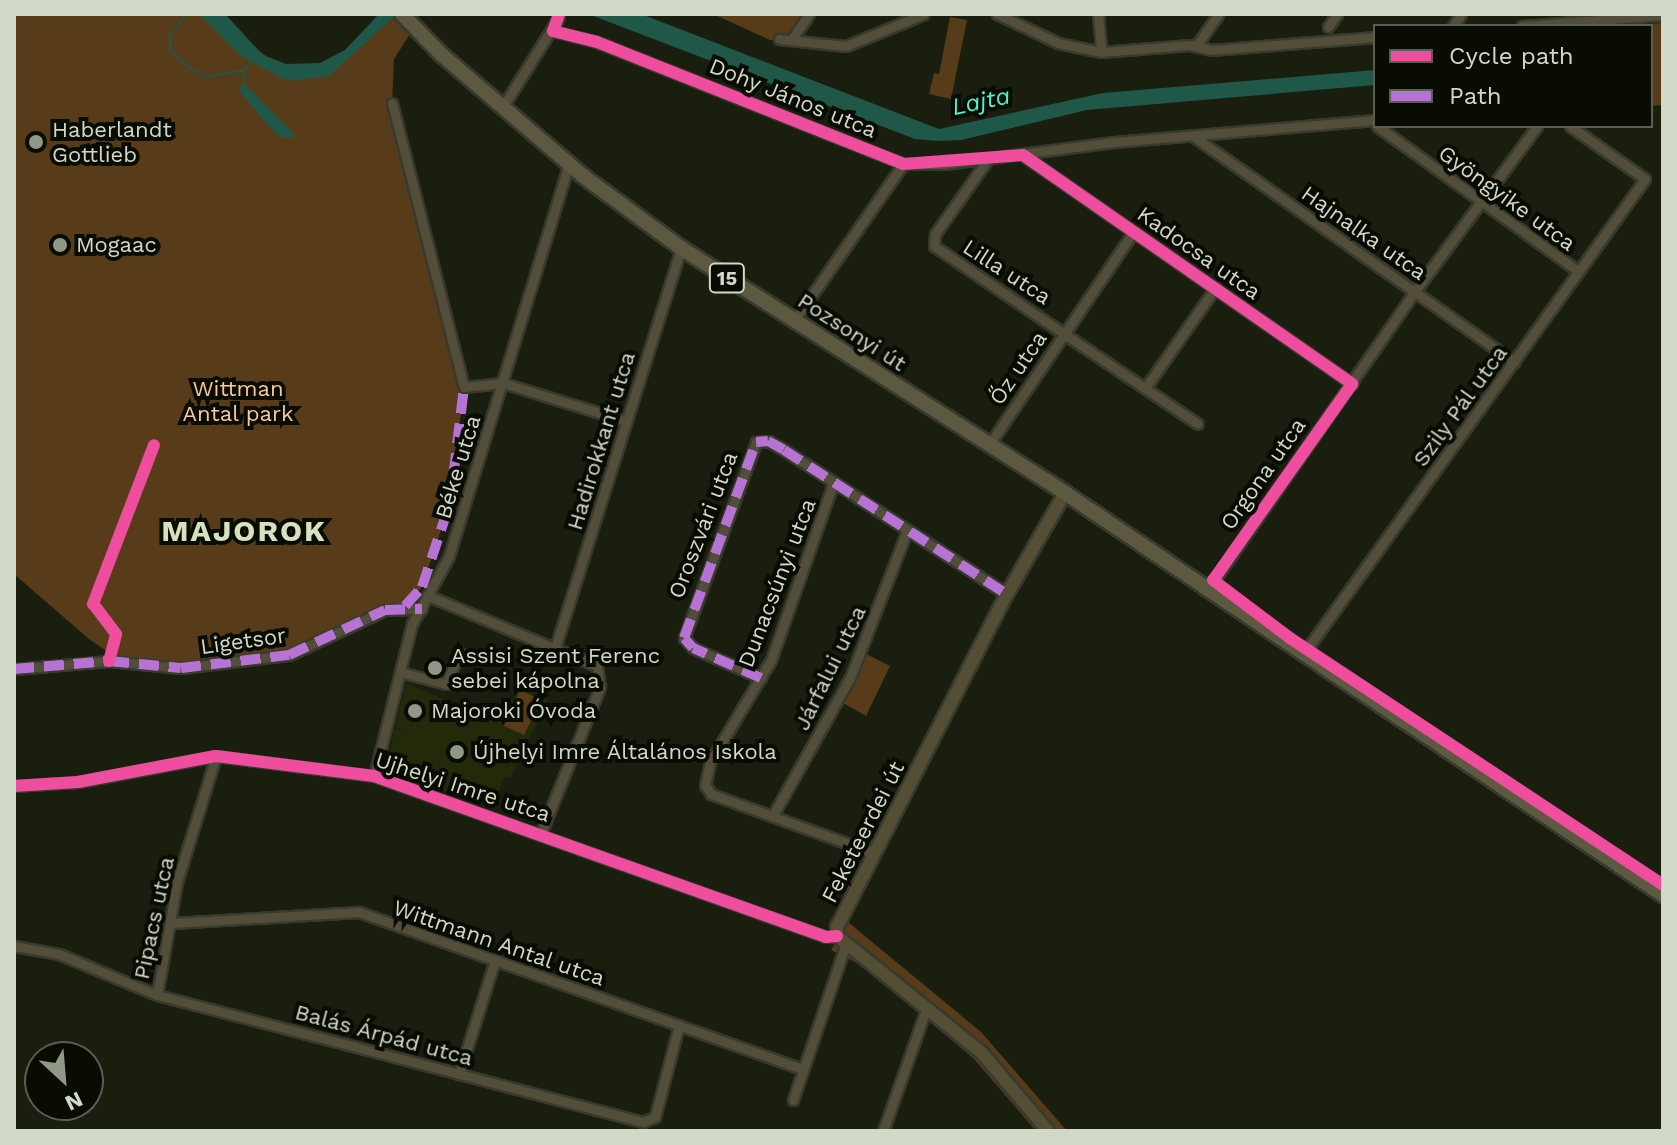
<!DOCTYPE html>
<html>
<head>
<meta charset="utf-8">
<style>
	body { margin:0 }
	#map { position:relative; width:1677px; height:1145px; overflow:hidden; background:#1a1e0e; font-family:"Work Sans",sans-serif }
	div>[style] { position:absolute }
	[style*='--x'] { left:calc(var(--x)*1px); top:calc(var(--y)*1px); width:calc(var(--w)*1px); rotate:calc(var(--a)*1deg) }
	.built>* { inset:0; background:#222a09 }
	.green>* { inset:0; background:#583c1a }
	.water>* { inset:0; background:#1f5749 }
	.stream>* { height:2px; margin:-1px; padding:0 1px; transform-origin:1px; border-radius:1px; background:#1f5749 }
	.roads { filter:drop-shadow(2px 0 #373a2d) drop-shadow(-2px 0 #373a2d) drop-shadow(0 2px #373a2d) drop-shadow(0 -2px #373a2d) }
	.street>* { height:9px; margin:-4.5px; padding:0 4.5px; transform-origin:4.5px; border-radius:4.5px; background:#524e3a }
	.secondary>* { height:12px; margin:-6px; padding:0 6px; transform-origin:6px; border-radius:6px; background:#534e34 }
	.primary>* { height:14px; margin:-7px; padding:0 7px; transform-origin:7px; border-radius:7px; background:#5d5840 }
	.quiet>* { height:10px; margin-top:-5px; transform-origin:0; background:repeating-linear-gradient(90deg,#b673d3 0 20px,transparent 0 30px) }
	.cycleway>* { height:12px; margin:-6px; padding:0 6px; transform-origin:6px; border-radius:6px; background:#ef4d9e }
	.dots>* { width:22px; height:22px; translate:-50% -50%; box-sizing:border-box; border:4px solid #090c03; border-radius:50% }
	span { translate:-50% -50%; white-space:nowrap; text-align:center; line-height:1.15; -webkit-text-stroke:8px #090c03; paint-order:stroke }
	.shield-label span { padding:2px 6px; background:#090c03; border:2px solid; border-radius:6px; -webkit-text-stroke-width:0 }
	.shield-label { font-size:20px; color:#d3d9c8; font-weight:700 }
	.street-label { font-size:22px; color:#d3d9c8 }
	.poi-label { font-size:22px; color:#d3d9c8 }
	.left { translate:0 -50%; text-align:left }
	.park-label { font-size:22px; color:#faca98 }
	.water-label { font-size:24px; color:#50f2cf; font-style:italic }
	.district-label { font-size:30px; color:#d7e1bf; font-weight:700; letter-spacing:2px }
	.frame { position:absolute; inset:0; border:16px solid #d3d9c8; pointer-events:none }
	.legend { position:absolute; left:1373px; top:24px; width:280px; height:104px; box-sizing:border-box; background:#090c03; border:2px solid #5a5e52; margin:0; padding:10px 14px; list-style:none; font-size:24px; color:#d3d9c8 }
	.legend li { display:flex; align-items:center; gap:16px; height:40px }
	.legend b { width:40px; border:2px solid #5a5e52 }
	.north { position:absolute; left:24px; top:1041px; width:80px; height:80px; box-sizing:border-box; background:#090c03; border:2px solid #5a5e52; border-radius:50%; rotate:154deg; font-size:22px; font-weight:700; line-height:32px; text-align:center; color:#d3d9c8 }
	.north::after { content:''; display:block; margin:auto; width:28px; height:36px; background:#929887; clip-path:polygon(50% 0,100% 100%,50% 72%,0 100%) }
</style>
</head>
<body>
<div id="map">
	<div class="built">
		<i style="clip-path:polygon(406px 683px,480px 715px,514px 699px,520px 687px,548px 700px,510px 778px,504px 777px,493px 808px,387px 771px,394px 729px,408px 730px,395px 728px)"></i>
	</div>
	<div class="green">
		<i style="clip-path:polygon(14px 14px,217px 14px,276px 65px,310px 72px,341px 58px,392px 14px,404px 14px,414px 28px,394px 59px,392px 103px,464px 387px,450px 503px,422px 587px,405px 606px,318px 644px,245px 661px,130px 667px,89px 639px,14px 574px)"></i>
		<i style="clip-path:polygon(713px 14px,803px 14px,786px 40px,770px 40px)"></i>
		<i style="clip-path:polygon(950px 17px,967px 20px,951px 99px,929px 94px,934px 73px,939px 74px)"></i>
		<i style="clip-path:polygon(1663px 23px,1663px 105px,1651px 106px,1651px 26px,1614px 26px)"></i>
		<i style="clip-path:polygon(866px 654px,890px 666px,866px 716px,843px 703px)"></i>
		<i style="clip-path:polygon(520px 690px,541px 700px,524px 735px,504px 726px)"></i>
		<i style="clip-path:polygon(848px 922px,981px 1032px,1067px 1131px,1036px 1131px,974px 1059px,865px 967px,831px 950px)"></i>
	</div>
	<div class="water">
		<i style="clip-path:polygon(199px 14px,225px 14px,263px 55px,286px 64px,320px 63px,345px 50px,379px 14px,397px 14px,329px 76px,287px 81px,239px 55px)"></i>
		<i style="clip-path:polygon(588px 14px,641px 14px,939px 129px,1103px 93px,1375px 70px,1375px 85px,1087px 110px,961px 140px,938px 141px,915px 139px)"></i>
		<i style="clip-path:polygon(245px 84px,293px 133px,293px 138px,280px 137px,265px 122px,238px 89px)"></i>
	</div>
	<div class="stream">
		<i style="--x:187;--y:14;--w:28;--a:128"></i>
		<i style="--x:170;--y:36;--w:14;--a:90"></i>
		<i style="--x:170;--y:50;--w:26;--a:43"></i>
		<i style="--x:189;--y:68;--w:19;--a:28"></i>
		<i style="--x:206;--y:77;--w:39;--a:-10"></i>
		<i style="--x:244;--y:70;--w:12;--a:-48"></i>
		<i style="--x:244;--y:71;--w:13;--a:86"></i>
	</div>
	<div class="roads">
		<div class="street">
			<i style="--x:997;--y:14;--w:68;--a:25.4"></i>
			<i style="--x:1058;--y:43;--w:44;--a:11.8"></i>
			<i style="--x:1101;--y:52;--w:89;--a:-4.5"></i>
			<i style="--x:1190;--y:45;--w:22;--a:13"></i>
			<i style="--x:1211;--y:50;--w:165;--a:-4.5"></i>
			<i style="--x:1098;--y:14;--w:38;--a:85"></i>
			<i style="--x:1453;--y:26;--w:14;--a:-56"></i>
			<i style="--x:1522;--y:26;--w:141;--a:-4.5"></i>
			<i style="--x:1328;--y:27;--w:16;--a:-55"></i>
			<i style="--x:553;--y:31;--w:45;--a:14"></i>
			<i style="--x:597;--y:42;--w:329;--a:21.7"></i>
			<i style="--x:903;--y:164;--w:41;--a:0"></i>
			<i style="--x:944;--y:164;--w:171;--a:-7.4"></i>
			<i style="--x:1114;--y:142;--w:262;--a:-4.8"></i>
			<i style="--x:779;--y:39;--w:67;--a:6"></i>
			<i style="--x:846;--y:46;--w:84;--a:-22.3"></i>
			<i style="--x:792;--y:39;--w:30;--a:-56"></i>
			<i style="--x:1196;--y:46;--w:39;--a:-55"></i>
			<i style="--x:392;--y:103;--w:293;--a:75.8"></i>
			<i style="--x:464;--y:387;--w:39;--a:-6"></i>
			<i style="--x:503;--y:383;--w:129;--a:17.2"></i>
			<i style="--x:502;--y:108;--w:107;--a:-57.9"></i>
			<i style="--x:1377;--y:126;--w:248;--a:35.8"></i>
			<i style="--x:1193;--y:136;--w:393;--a:35.1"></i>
			<i style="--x:1023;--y:155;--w:401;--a:34.8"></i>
			<i style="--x:988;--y:159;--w:92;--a:125.2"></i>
			<i style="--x:935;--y:234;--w:12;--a:95"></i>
			<i style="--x:934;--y:246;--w:318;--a:34"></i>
			<i style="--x:794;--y:321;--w:191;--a:-55.2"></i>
			<i style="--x:1146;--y:387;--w:121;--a:-55.1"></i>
			<i style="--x:989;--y:445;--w:257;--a:-55.9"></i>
			<i style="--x:833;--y:484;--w:187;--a:109.4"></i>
			<i style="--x:771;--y:660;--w:119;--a:120.9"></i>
			<i style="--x:710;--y:762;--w:24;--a:102"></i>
			<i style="--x:705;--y:785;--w:11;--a:56"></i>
			<i style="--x:711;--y:794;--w:173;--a:19.9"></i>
			<i style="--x:1208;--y:589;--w:363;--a:-55.2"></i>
			<i style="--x:1415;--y:291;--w:205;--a:-53.5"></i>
			<i style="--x:431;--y:597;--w:180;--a:22.6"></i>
			<i style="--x:597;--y:666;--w:21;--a:82"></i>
			<i style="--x:600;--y:687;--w:157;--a:112"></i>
			<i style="--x:556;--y:645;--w:416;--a:-72.5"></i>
			<i style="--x:1304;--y:653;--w:584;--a:-54.27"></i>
			<i style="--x:1645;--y:179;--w:92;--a:-144.8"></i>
			<i style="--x:14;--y:669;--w:95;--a:-4.8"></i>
			<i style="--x:109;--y:661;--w:72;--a:5.6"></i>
			<i style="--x:181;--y:668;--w:109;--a:-6.9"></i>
			<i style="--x:289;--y:655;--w:106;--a:-25.1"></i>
			<i style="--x:385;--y:610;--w:37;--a:-2"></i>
			<i style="--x:400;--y:672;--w:48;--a:14.6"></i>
			<i style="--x:446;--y:684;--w:34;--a:-67"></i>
			<i style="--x:761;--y:678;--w:74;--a:-156.2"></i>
			<i style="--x:693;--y:648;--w:13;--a:-132"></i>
			<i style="--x:684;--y:638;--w:209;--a:-69.8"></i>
			<i style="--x:756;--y:442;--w:12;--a:-5"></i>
			<i style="--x:768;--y:441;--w:18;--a:29"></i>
			<i style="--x:784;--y:450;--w:265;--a:32.9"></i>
			<i style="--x:374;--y:776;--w:157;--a:-76"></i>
			<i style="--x:412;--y:624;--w:77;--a:-61.4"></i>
			<i style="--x:449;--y:556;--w:410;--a:-73"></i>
			<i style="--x:14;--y:786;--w:64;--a:-3.6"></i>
			<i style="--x:78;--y:782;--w:140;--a:-10.7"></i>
			<i style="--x:216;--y:756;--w:159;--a:7.2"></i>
			<i style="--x:374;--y:776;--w:480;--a:19.6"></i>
			<i style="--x:826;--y:937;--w:11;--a:-5"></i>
			<i style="--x:773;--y:815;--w:157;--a:-60.7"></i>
			<i style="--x:850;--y:678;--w:158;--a:-68.8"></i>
			<i style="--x:173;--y:923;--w:186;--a:-3.4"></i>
			<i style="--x:359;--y:912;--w:471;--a:19.5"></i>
			<i style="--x:14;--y:946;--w:46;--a:10.1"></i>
			<i style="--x:59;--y:954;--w:106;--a:22.7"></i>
			<i style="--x:157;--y:995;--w:502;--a:14.64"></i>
			<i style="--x:643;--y:1122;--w:13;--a:-23"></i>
			<i style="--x:655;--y:1117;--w:95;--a:-75.4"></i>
			<i style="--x:157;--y:995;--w:115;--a:-80"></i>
			<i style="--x:177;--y:882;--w:132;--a:-72.8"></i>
			<i style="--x:459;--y:1074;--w:120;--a:-72.5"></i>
			<i style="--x:793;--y:1100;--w:166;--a:-71.3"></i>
			<i style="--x:883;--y:1131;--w:132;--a:-70.5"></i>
		</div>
		<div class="secondary">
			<i style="--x:1048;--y:1131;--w:102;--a:-130.2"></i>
			<i style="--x:982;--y:1053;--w:186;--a:-141.1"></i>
			<i style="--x:837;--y:936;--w:9;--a:-90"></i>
			<i style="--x:837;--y:927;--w:374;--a:-63"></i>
			<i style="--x:1007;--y:594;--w:116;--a:-60.1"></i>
		</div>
		<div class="primary">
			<i style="--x:402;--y:14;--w:57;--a:45.7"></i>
			<i style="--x:442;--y:55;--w:186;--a:40.6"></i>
			<i style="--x:583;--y:176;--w:122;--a:36.3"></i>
			<i style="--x:681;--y:248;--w:456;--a:32.5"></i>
			<i style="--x:1065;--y:493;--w:721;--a:33.91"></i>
		</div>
	</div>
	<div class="quiet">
		<i style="--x:405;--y:606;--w:25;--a:-48"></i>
		<i style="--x:422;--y:587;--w:89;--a:-71.6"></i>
		<i style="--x:450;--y:503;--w:117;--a:-83.1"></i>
		<i style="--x:14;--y:669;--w:95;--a:-4.8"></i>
		<i style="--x:109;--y:661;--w:72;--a:5.6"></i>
		<i style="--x:181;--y:668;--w:109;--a:-6.9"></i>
		<i style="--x:289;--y:655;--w:106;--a:-25.1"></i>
		<i style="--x:385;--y:610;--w:37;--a:-2"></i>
		<i style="--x:761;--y:678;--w:74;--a:-156.2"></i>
		<i style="--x:693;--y:648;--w:13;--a:-132"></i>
		<i style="--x:684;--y:638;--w:209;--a:-69.8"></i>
		<i style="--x:756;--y:442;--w:12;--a:-5"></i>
		<i style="--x:768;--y:441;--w:18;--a:29"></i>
		<i style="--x:784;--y:450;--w:265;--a:32.9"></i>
	</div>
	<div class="cycleway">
		<i style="--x:559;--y:14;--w:18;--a:109"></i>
		<i style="--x:553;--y:31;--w:45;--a:14"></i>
		<i style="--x:597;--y:42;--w:329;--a:21.7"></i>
		<i style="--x:903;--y:164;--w:120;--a:-4.3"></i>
		<i style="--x:1023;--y:155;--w:401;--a:34.8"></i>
		<i style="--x:1352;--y:384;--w:240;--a:125.3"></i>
		<i style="--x:1213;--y:580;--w:96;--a:37"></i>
		<i style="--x:1290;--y:638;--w:447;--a:33.5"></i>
		<i style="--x:109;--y:661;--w:28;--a:-75"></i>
		<i style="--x:116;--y:634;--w:38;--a:-127"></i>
		<i style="--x:93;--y:604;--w:170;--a:-69"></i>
		<i style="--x:14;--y:786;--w:64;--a:-3.6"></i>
		<i style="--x:78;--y:782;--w:140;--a:-10.7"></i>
		<i style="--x:216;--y:756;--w:159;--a:7.2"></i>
		<i style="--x:374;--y:776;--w:480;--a:19.6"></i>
		<i style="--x:826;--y:937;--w:11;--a:-5"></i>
	</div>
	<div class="dots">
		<i style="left:36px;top:142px;background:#929887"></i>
		<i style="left:60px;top:245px;background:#929887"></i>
		<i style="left:435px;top:668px;background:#929887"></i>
		<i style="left:415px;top:711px;background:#929887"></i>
		<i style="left:457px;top:752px;background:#929887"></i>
	</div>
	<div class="shield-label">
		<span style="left:727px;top:278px">15</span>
	</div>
	<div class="street-label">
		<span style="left:793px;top:98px;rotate:22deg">Dohy János utca</span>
		<span style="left:1507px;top:198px;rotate:36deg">Gyöngyike utca</span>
		<span style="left:1364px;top:233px;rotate:35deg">Hajnalka utca</span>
		<span style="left:1199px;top:253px;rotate:35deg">Kadocsa utca</span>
		<span style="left:1007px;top:272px;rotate:33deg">Lilla utca</span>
		<span style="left:852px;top:332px;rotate:33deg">Pozsonyi út</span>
		<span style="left:1018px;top:368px;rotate:-56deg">Őz utca</span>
		<span style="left:1460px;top:406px;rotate:-54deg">Szily Pál utca</span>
		<span style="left:601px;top:441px;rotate:-73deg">Hadirokkant utca</span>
		<span style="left:458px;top:467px;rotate:-73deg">Béke utca</span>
		<span style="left:1263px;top:474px;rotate:-55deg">Orgona utca</span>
		<span style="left:703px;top:525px;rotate:-69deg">Oroszvári utca</span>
		<span style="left:777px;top:583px;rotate:-69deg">Dunacsúnyi utca</span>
		<span style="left:243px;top:641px;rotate:-8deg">Ligetsor</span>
		<span style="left:830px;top:668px;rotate:-64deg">Járfalui utca</span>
		<span style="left:463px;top:787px;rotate:18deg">Ujhelyi Imre utca</span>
		<span style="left:863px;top:832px;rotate:-63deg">Feketeerdei út</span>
		<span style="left:154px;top:918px;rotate:-78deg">Pipacs utca</span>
		<span style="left:499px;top:943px;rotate:19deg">Wittmann Antal utca</span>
		<span style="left:384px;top:1035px;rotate:15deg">Balás Árpád utca</span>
	</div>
	<div class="poi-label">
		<span class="left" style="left:52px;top:142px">Haberlandt<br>Gottlieb</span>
		<span class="left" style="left:76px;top:245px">Mogaac</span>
		<span class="left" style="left:451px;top:668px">Assisi Szent Ferenc<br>sebei kápolna</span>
		<span class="left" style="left:431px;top:711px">Majoroki Óvoda</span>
		<span class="left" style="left:473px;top:752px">Újhelyi Imre Általános Iskola</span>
	</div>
	<div class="park-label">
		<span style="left:238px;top:401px">Wittman<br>Antal park</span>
	</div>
	<div class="water-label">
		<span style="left:981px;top:102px;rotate:-12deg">Lajta</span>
	</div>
	<div class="district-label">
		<span style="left:244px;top:531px">MAJOROK</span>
	</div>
	<div class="frame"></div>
	<ul class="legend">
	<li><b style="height:10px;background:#ef4d9e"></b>Cycle path</li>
	<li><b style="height:10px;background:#b673d3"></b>Path</li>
	</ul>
	<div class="north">N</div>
</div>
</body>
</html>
